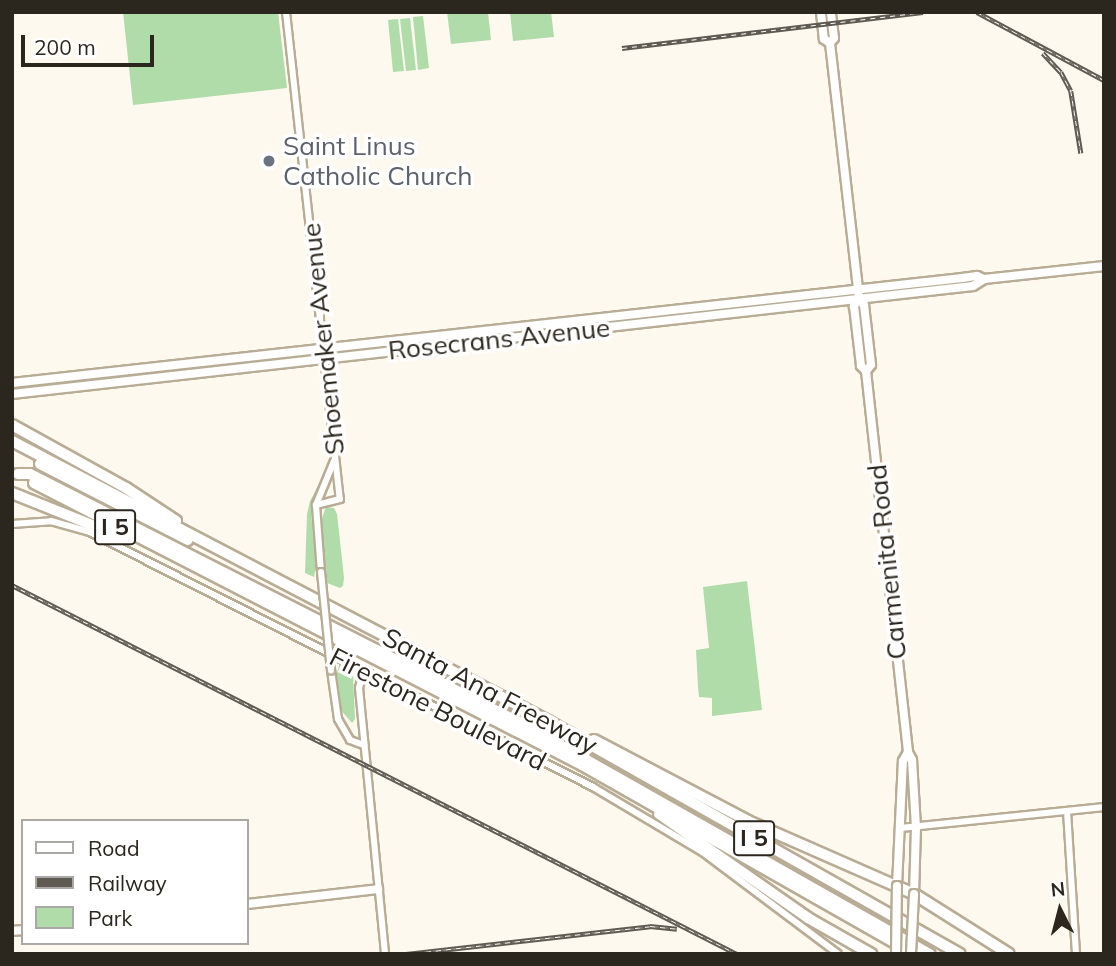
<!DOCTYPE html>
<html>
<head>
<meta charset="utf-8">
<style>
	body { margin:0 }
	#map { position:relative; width:1116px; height:966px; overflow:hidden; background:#fef9ef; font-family:Mulish,sans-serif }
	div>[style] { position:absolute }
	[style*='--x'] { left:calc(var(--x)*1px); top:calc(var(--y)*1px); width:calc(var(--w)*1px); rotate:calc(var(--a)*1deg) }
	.green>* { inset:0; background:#b0dcaa }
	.roads { filter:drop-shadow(2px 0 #b9ac95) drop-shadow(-2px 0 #b9ac95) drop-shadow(0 2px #b9ac95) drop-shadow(0 -2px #b9ac95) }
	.minor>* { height:6px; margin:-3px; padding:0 3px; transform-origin:3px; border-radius:3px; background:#fff }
	.major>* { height:8px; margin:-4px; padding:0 4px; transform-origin:4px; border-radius:4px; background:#fff }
	.highway>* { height:10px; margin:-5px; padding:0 5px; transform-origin:5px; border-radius:5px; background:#fff }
	.rail>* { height:4.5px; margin-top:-2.25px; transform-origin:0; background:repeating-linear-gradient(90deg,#fff 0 5px,#605b52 0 10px); box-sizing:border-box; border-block:2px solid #605b52 }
	.bridges { filter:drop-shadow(2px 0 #b9ac95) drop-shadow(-2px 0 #b9ac95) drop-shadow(0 2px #b9ac95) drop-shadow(0 -2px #b9ac95) }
	.minor-bridge>* { height:6px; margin:-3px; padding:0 3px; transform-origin:3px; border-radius:3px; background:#fff }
	.major-bridge>* { height:8px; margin:-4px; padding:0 4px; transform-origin:4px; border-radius:4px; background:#fff }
	.dots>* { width:19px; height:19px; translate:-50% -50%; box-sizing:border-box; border:4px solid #fff; border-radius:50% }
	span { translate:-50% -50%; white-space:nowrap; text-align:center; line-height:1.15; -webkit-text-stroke:7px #fff; paint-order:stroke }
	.shield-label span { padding:2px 5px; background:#fff; border:2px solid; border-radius:5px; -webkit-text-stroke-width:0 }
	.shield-label { font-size:24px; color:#2c271e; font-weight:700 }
	.worship-label { font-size:26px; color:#5b616d }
	.left { translate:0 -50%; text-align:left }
	.street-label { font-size:26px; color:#2c271e }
	.frame { position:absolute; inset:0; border:14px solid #2c271e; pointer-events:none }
	.legend { position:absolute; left:21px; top:819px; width:228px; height:126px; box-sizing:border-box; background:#fff; border:2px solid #aba9a5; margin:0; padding:9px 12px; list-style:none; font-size:21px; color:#2c271e }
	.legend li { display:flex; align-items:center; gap:14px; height:35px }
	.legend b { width:35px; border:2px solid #aba9a5 }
	.north { position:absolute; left:1025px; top:875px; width:70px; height:70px; -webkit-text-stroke:5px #fff; paint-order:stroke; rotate:354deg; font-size:19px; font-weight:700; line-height:28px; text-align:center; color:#2c271e }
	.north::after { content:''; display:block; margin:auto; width:24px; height:32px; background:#2c271e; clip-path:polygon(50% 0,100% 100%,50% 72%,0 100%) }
	.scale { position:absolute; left:21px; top:35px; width:133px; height:32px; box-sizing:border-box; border:4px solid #2c271e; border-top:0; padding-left:9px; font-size:21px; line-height:24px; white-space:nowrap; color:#2c271e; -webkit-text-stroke:5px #fff; paint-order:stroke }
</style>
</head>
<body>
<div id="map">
	<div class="green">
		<i style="clip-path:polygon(123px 12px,278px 12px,287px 88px,133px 105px)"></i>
		<i style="clip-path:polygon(447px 12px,488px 12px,491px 40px,451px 44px)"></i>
		<i style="clip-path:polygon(510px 12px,551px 12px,554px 37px,513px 41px)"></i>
		<i style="clip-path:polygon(423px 16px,429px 68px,418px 70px,413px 17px)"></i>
		<i style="clip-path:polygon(410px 18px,416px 70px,406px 71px,400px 19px)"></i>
		<i style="clip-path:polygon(398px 19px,404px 71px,393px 72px,388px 20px)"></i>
		<i style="clip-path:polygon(326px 471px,315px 495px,311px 512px,316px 566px,314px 577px,305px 573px,307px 514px,310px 501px)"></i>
		<i style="clip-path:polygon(326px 507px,334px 508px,337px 514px,344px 578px,343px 586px,340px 588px,327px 583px,321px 520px)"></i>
		<i style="clip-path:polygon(747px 581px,762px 710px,712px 716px,712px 698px,699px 697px,698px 687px,696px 650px,709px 648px,703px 587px)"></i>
		<i style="clip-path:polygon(340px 663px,353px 674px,355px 719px,352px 723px,339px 708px,336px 675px)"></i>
	</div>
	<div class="roads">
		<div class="minor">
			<i style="--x:286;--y:12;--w:490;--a:83.7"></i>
			<i style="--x:340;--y:499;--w:25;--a:166"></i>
			<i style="--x:12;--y:524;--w:39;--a:-4"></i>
			<i style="--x:51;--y:521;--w:41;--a:15.8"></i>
			<i style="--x:90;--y:532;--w:564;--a:26.88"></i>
			<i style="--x:593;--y:787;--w:126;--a:30.7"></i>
			<i style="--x:701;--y:851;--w:171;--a:36.9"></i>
			<i style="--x:321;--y:572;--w:67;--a:-94.3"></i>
			<i style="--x:316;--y:505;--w:48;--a:-67.8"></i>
			<i style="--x:331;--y:670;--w:49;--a:81.9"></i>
			<i style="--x:338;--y:719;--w:24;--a:60"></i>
			<i style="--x:350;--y:740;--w:15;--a:20"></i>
			<i style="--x:363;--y:671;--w:17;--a:103"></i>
			<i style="--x:359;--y:688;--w:267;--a:84.4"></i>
			<i style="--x:1067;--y:811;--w:143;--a:86.4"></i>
			<i style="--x:901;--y:828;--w:204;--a:-5.9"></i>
		</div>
		<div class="major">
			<i style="--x:821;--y:12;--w:27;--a:84"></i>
			<i style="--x:824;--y:39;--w:7;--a:34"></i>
			<i style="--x:830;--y:43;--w:258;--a:83.5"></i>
			<i style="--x:859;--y:299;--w:8;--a:50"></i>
			<i style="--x:864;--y:305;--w:60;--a:83.3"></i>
			<i style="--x:871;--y:365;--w:8;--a:130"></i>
			<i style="--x:830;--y:43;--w:6;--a:-51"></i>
			<i style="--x:834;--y:38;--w:26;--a:-97"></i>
			<i style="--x:859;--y:299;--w:9;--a:126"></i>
			<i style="--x:854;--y:306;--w:60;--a:83.3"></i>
			<i style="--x:861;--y:366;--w:7;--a:45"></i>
			<i style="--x:866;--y:371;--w:383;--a:83.7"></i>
			<i style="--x:908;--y:752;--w:9;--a:63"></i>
			<i style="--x:912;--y:760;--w:67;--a:86.6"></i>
			<i style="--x:916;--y:827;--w:67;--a:91.7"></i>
			<i style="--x:12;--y:383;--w:956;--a:-6.31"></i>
			<i style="--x:962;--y:278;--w:15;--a:-8"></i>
			<i style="--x:977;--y:276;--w:8;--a:23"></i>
			<i style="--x:984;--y:279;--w:121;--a:-6.2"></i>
			<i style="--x:12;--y:394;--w:967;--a:-6.41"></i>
			<i style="--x:973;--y:286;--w:13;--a:-32"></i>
			<i style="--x:897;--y:886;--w:125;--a:-87.3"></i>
			<i style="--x:903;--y:761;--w:10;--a:-61"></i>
			<i style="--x:247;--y:904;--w:132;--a:-6.5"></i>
			<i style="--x:12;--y:931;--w:11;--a:-5"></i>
		</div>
		<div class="highway">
			<i style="--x:12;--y:425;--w:130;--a:28.9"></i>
			<i style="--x:126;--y:488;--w:60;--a:33.4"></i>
			<i style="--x:12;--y:441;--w:605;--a:27.58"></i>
			<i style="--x:548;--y:721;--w:473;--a:29.5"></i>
			<i style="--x:40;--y:464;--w:166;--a:27.2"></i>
			<i style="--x:18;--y:474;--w:12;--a:0"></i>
			<i style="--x:30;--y:474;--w:563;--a:26.93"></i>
			<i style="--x:532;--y:729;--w:457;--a:29.5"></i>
			<i style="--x:34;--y:483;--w:616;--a:27.23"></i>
			<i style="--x:582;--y:765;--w:383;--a:29.6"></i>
			<i style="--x:12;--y:493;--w:108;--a:21.8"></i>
			<i style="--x:594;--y:740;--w:174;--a:27.7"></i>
			<i style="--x:748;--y:821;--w:181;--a:23.7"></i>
			<i style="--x:914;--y:894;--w:112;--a:32.3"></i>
			<i style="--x:659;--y:814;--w:182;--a:34.9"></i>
			<i style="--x:808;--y:918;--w:73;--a:29.7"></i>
		</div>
	</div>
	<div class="rail">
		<i style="--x:977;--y:12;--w:144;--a:28.2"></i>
		<i style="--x:622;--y:48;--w:303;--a:-6.8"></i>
		<i style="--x:1043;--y:53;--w:26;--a:47"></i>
		<i style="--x:1061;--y:72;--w:21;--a:62"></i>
		<i style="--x:1071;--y:91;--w:63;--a:80.8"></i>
		<i style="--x:12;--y:585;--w:814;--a:26.97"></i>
		<i style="--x:406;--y:954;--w:246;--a:-6.5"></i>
		<i style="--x:650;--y:926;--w:27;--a:6"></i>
	</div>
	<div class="bridges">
		<div class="minor-bridge">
			<i style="--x:321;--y:572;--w:99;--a:84.2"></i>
		</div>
		<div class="major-bridge">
			<i style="--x:896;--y:954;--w:68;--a:-89.2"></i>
			<i style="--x:911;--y:954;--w:60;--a:-87.1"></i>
		</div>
	</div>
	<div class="dots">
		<i style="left:269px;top:161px;background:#6b7280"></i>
	</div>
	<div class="shield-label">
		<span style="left:115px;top:527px">I 5</span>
		<span style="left:754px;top:838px">I 5</span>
	</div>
	<div class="worship-label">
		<span class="left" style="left:283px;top:161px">Saint Linus<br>Catholic Church</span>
	</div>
	<div class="street-label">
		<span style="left:323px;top:339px;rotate:-96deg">Shoemaker Avenue</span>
		<span style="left:499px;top:339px;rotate:-6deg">Rosecrans Avenue</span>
		<span style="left:887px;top:562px;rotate:-96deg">Carmenita Road</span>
		<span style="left:490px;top:691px;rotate:28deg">Santa Ana Freeway</span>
		<span style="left:438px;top:709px;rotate:27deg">Firestone Boulevard</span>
	</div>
	<div class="frame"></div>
	<ul class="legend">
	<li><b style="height:9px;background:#fff"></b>Road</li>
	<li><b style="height:9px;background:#605b52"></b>Railway</li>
	<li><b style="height:19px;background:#b0dcaa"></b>Park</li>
	</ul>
	<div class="north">N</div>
	<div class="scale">200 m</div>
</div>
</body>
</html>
